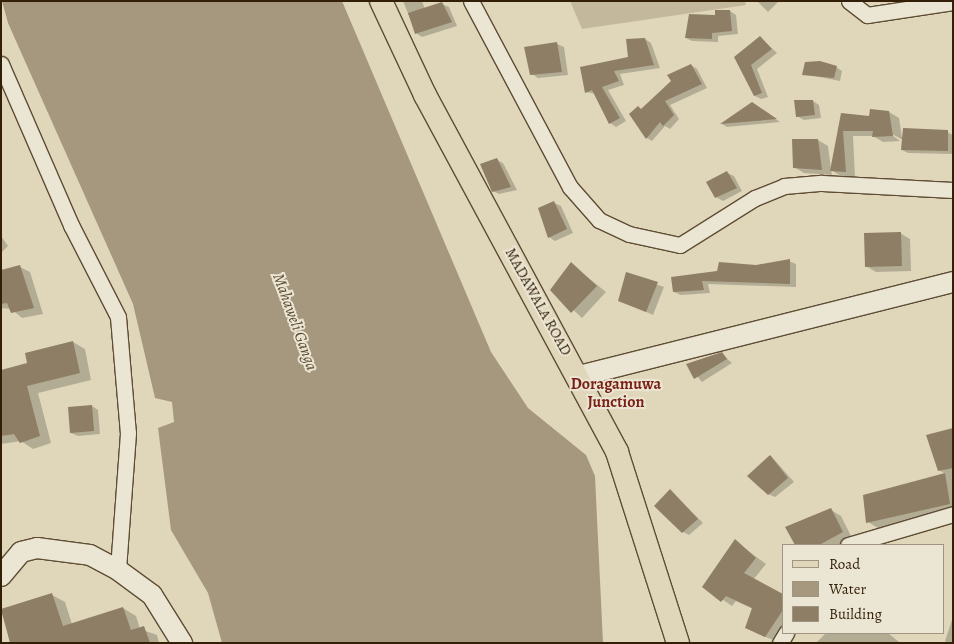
<!DOCTYPE html>
<html>
<head>
<meta charset="utf-8">
<style>
	body { margin:0 }
	#map { position:relative; width:954px; height:644px; overflow:hidden; background:#e0d7bb; font-family:Alegreya,serif }
	div>[style] { position:absolute }
	[style*='--x'] { left:calc(var(--x)*1px); top:calc(var(--y)*1px); width:calc(var(--w)*1px); rotate:calc(var(--a)*1deg) }
	.green>* { inset:0; background:#c3b89c }
	.water>* { inset:0; background:#a5987e }
	.shadow>* { inset:0; background:#0003 }
	.building>* { inset:0; background:#8d7e65 }
	.roads { filter:drop-shadow(1px 0 #5e4c34) drop-shadow(-1px 0 #5e4c34) drop-shadow(0 1px #5e4c34) drop-shadow(0 -1px #5e4c34) }
	.street>* { height:15px; margin:-7.5px; padding:0 7.5px; transform-origin:7.5px; border-radius:7.5px; background:#ebe5d3 }
	.secondary>* { height:20px; margin:-10px; padding:0 10px; transform-origin:10px; border-radius:10px; background:#ebe5d3 }
	.primary>* { height:22px; margin:-11px; padding:0 11px; transform-origin:11px; border-radius:11px; background:#e0d7bb }
	span { translate:-50% -50%; white-space:nowrap; text-align:center; line-height:1.15; -webkit-text-stroke:4px #ebe5d3; paint-order:stroke }
	.street-label { font-size:15px; color:#331e07 }
	.water-label { font-size:16px; color:#5b4931; font-style:italic }
	.neighbourhood-label { font-size:16px; color:#7a1f14; font-weight:700 }
	.frame { position:absolute; inset:0; border:2px solid #331e07; pointer-events:none }
	.legend { position:absolute; left:782px; top:544px; width:162px; height:90px; box-sizing:border-box; background:#ebe5d3; border:1px solid #a19581; margin:0; padding:6px 9px; list-style:none; font-size:15px; color:#331e07 }
	.legend li { display:flex; align-items:center; gap:10px; height:25px }
	.legend b { width:25px; border:1px solid #a19581 }
</style>
</head>
<body>
<div id="map">
	<div class="green">
		<i style="clip-path:polygon(570px 1px,745px 1px,746px 5px,582px 29px)"></i>
	</div>
	<div class="water">
		<i style="clip-path:polygon(2px 1px,342px 1px,491px 352px,528px 408px,586px 455px,595px 476px,603px 643px,222px 643px,208px 593px,171px 530px,158px 428px,174px 422px,172px 402px,155px 398px,133px 304px,8px 23px)"></i>
	</div>
	<div class="shadow">
		<i style="clip-path:polygon(403px 1px,422px 1px,425px 9px,442px 4px,449px 7px,457px 26px,422px 37px,416px 33px)"></i>
		<i style="clip-path:polygon(757px 1px,779px 1px,768px 12px)"></i>
		<i style="clip-path:polygon(730px 11px,736px 15px,738px 34px,718px 36px,718px 42px,692px 41px,686px 38px)"></i>
		<i style="clip-path:polygon(760px 37px,777px 53px,757px 69px,768px 97px,761px 99px,755px 96px,735px 58px)"></i>
		<i style="clip-path:polygon(645px 39px,651px 43px,660px 68px,620px 74px,624px 85px,608px 90px,626px 121px,616px 127px,610px 123px,596px 94px,586px 92px,629px 58px)"></i>
		<i style="clip-path:polygon(557px 44px,564px 47px,568px 75px,538px 78px,532px 74px)"></i>
		<i style="clip-path:polygon(691px 65px,697px 69px,707px 88px,670px 105px,679px 119px,670px 129px,665px 126px,652px 141px,647px 138px,638px 107px,642px 110px)"></i>
		<i style="clip-path:polygon(836px 67px,842px 71px,840px 81px,804px 74px)"></i>
		<i style="clip-path:polygon(813px 101px,819px 105px,821px 118px,804px 120px,797px 116px)"></i>
		<i style="clip-path:polygon(752px 103px,780px 122px,727px 127px,722px 124px)"></i>
		<i style="clip-path:polygon(889px 112px,899px 118px,902px 138px,947px 132px,953px 135px,953px 154px,908px 153px,902px 150px,903px 140px,888px 132px,900px 141px,883px 142px,873px 136px,853px 136px,855px 177px,841px 176px,831px 170px,832px 175px,804px 173px,794px 167px,818px 140px,828px 146px,831px 169px,842px 115px,871px 117px)"></i>
		<i style="clip-path:polygon(497px 160px,503px 163px,517px 190px,499px 194px,493px 191px)"></i>
		<i style="clip-path:polygon(727px 173px,734px 176px,742px 191px,723px 201px,716px 197px)"></i>
		<i style="clip-path:polygon(554px 203px,561px 206px,573px 233px,555px 241px,549px 237px)"></i>
		<i style="clip-path:polygon(900px 233px,910px 239px,911px 271px,876px 272px,866px 266px)"></i>
		<i style="clip-path:polygon(1px 236px,8px 246px,1px 253px)"></i>
		<i style="clip-path:polygon(789px 261px,796px 264px,796px 287px,708px 284px,710px 293px,681px 295px,674px 292px,718px 272px)"></i>
		<i style="clip-path:polygon(571px 264px,606px 292px,582px 318px,552px 290px)"></i>
		<i style="clip-path:polygon(20px 267px,30px 272px,43px 314px,22px 318px,11px 309px,1px 308px,1px 272px)"></i>
		<i style="clip-path:polygon(626px 274px,664px 287px,653px 315px,619px 300px)"></i>
		<i style="clip-path:polygon(73px 342px,85px 349px,91px 380px,38px 393px,51px 443px,33px 449px,21px 441px,1px 444px,1px 372px,29px 364px)"></i>
		<i style="clip-path:polygon(722px 354px,732px 363px,702px 382px,687px 365px)"></i>
		<i style="clip-path:polygon(92px 406px,98px 410px,100px 434px,78px 436px,71px 433px)"></i>
		<i style="clip-path:polygon(953px 429px,953px 514px,881px 530px,868px 522px,864px 496px,945px 474px,939px 470px)"></i>
		<i style="clip-path:polygon(771px 456px,794px 482px,775px 497px,768px 494px)"></i>
		<i style="clip-path:polygon(671px 491px,703px 523px,689px 535px,683px 532px)"></i>
		<i style="clip-path:polygon(831px 510px,841px 516px,852px 538px,839px 545px,796px 545px,786px 527px)"></i>
		<i style="clip-path:polygon(735px 541px,766px 564px,753px 580px,783px 595px,783px 631px,776px 641px,756px 633px,753px 609px,736px 601px,732px 606px,704px 587px)"></i>
		<i style="clip-path:polygon(52px 595px,65px 602px,72px 624px,123px 608px,136px 616px,140px 629px,157px 635px,159px 643px,9px 643px,11px 642px,1px 611px)"></i>
		<i style="clip-path:polygon(953px 617px,953px 643px,948px 643px,945px 641px)"></i>
		<i style="clip-path:polygon(826px 633px,888px 633px,899px 642px,816px 643px)"></i>
	</div>
	<div class="building">
		<i style="clip-path:polygon(442px 2px,452px 22px,415px 34px,408px 13px)"></i>
		<i style="clip-path:polygon(715px 10px,730px 10px,732px 31px,712px 33px,712px 39px,685px 38px,689px 14px,715px 15px)"></i>
		<i style="clip-path:polygon(760px 36px,772px 49px,751px 65px,762px 93px,754px 96px,734px 57px)"></i>
		<i style="clip-path:polygon(645px 38px,654px 65px,614px 71px,619px 81px,602px 87px,620px 118px,609px 124px,592px 90px,585px 93px,580px 67px,628px 57px,626px 39px)"></i>
		<i style="clip-path:polygon(557px 42px,562px 72px,530px 75px,524px 47px)"></i>
		<i style="clip-path:polygon(820px 61px,837px 66px,834px 78px,802px 75px,805px 62px)"></i>
		<i style="clip-path:polygon(691px 64px,702px 84px,665px 101px,674px 115px,663px 126px,660px 122px,646px 139px,629px 114px,638px 106px,641px 109px,671px 81px,667px 75px)"></i>
		<i style="clip-path:polygon(794px 100px,813px 100px,815px 115px,796px 117px)"></i>
		<i style="clip-path:polygon(752px 102px,777px 119px,720px 124px)"></i>
		<i style="clip-path:polygon(870px 109px,889px 111px,893px 136px,872px 137px,873px 131px,843px 131px,846px 172px,830px 171px,841px 113px,869px 116px)"></i>
		<i style="clip-path:polygon(903px 128px,948px 130px,948px 151px,901px 150px)"></i>
		<i style="clip-path:polygon(792px 139px,818px 139px,822px 170px,793px 168px)"></i>
		<i style="clip-path:polygon(497px 158px,511px 187px,492px 192px,480px 164px)"></i>
		<i style="clip-path:polygon(727px 171px,737px 188px,715px 198px,706px 182px)"></i>
		<i style="clip-path:polygon(554px 201px,567px 229px,548px 238px,538px 208px)"></i>
		<i style="clip-path:polygon(901px 232px,902px 266px,865px 267px,864px 233px)"></i>
		<i style="clip-path:polygon(790px 259px,790px 284px,702px 281px,704px 290px,673px 292px,671px 277px,717px 271px,719px 262px,756px 265px)"></i>
		<i style="clip-path:polygon(571px 262px,597px 286px,571px 313px,550px 290px)"></i>
		<i style="clip-path:polygon(20px 265px,34px 308px,11px 313px,7px 303px,1px 304px,1px 270px)"></i>
		<i style="clip-path:polygon(626px 272px,658px 282px,646px 312px,618px 301px)"></i>
		<i style="clip-path:polygon(73px 341px,80px 373px,27px 386px,40px 436px,20px 443px,14px 434px,1px 436px,1px 370px,27px 363px,25px 353px)"></i>
		<i style="clip-path:polygon(722px 352px,727px 359px,694px 379px,686px 364px)"></i>
		<i style="clip-path:polygon(92px 405px,94px 431px,70px 433px,68px 407px)"></i>
		<i style="clip-path:polygon(953px 428px,953px 468px,938px 471px,926px 435px)"></i>
		<i style="clip-path:polygon(770px 455px,788px 478px,768px 495px,747px 476px)"></i>
		<i style="clip-path:polygon(945px 473px,950px 504px,866px 523px,863px 495px)"></i>
		<i style="clip-path:polygon(670px 489px,698px 519px,682px 533px,654px 506px)"></i>
		<i style="clip-path:polygon(831px 508px,843px 532px,819px 545px,795px 545px,785px 527px)"></i>
		<i style="clip-path:polygon(735px 539px,756px 558px,744px 573px,783px 594px,783px 610px,765px 637px,745px 628px,752px 608px,726px 596px,721px 602px,702px 587px)"></i>
		<i style="clip-path:polygon(52px 593px,63px 626px,123px 607px,131px 630px,144px 626px,150px 643px,10px 643px,1px 609px)"></i>
	</div>
	<div class="roads">
		<div class="street">
			<i style="--x:471;--y:1;--w:211;--a:62"></i>
			<i style="--x:570;--y:187;--w:44;--a:48.7"></i>
			<i style="--x:599;--y:220;--w:33;--a:25"></i>
			<i style="--x:629;--y:234;--w:52;--a:12.2"></i>
			<i style="--x:680;--y:245;--w:89;--a:-32.1"></i>
			<i style="--x:755;--y:198;--w:31;--a:-22"></i>
			<i style="--x:784;--y:186;--w:38;--a:-5"></i>
			<i style="--x:822;--y:183;--w:131;--a:3.1"></i>
			<i style="--x:849;--y:1;--w:23;--a:38"></i>
			<i style="--x:867;--y:15;--w:87;--a:-8.6"></i>
			<i style="--x:1;--y:64;--w:176;--a:66.5"></i>
			<i style="--x:71;--y:225;--w:103;--a:62.9"></i>
			<i style="--x:118;--y:317;--w:116;--a:85.1"></i>
			<i style="--x:128;--y:433;--w:137;--a:94.2"></i>
			<i style="--x:848;--y:545;--w:109;--a:-16.4"></i>
			<i style="--x:780;--y:643;--w:12;--a:-59"></i>
		</div>
		<div class="secondary">
			<i style="--x:579;--y:376;--w:386;--a:-14.1"></i>
			<i style="--x:1;--y:576;--w:31;--a:-50"></i>
			<i style="--x:21;--y:552;--w:16;--a:-14"></i>
			<i style="--x:37;--y:548;--w:53;--a:7.5"></i>
			<i style="--x:90;--y:555;--w:32;--a:28"></i>
			<i style="--x:118;--y:570;--w:42;--a:36.3"></i>
			<i style="--x:152;--y:595;--w:57;--a:58"></i>
		</div>
		<div class="primary">
			<i style="--x:381;--y:1;--w:104;--a:64.9"></i>
			<i style="--x:425;--y:95;--w:405;--a:61.7"></i>
			<i style="--x:617;--y:452;--w:201;--a:72.3"></i>
		</div>
	</div>
	<div class="street-label">
		<span style="left:538px;top:302px;rotate:61deg">MADAWALA ROAD</span>
	</div>
	<div class="water-label">
		<span style="left:295px;top:322px;rotate:70deg">Mahaweli Ganga</span>
	</div>
	<div class="neighbourhood-label">
		<span style="left:616px;top:393px">Doragamuwa<br>Junction</span>
	</div>
	<div class="frame"></div>
	<ul class="legend">
	<li><b style="height:6px;background:#e0d7bb"></b>Road</li>
	<li><b style="height:14px;background:#a5987e"></b>Water</li>
	<li><b style="height:14px;background:#8d7e65"></b>Building</li>
	</ul>
</div>
</body>
</html>
